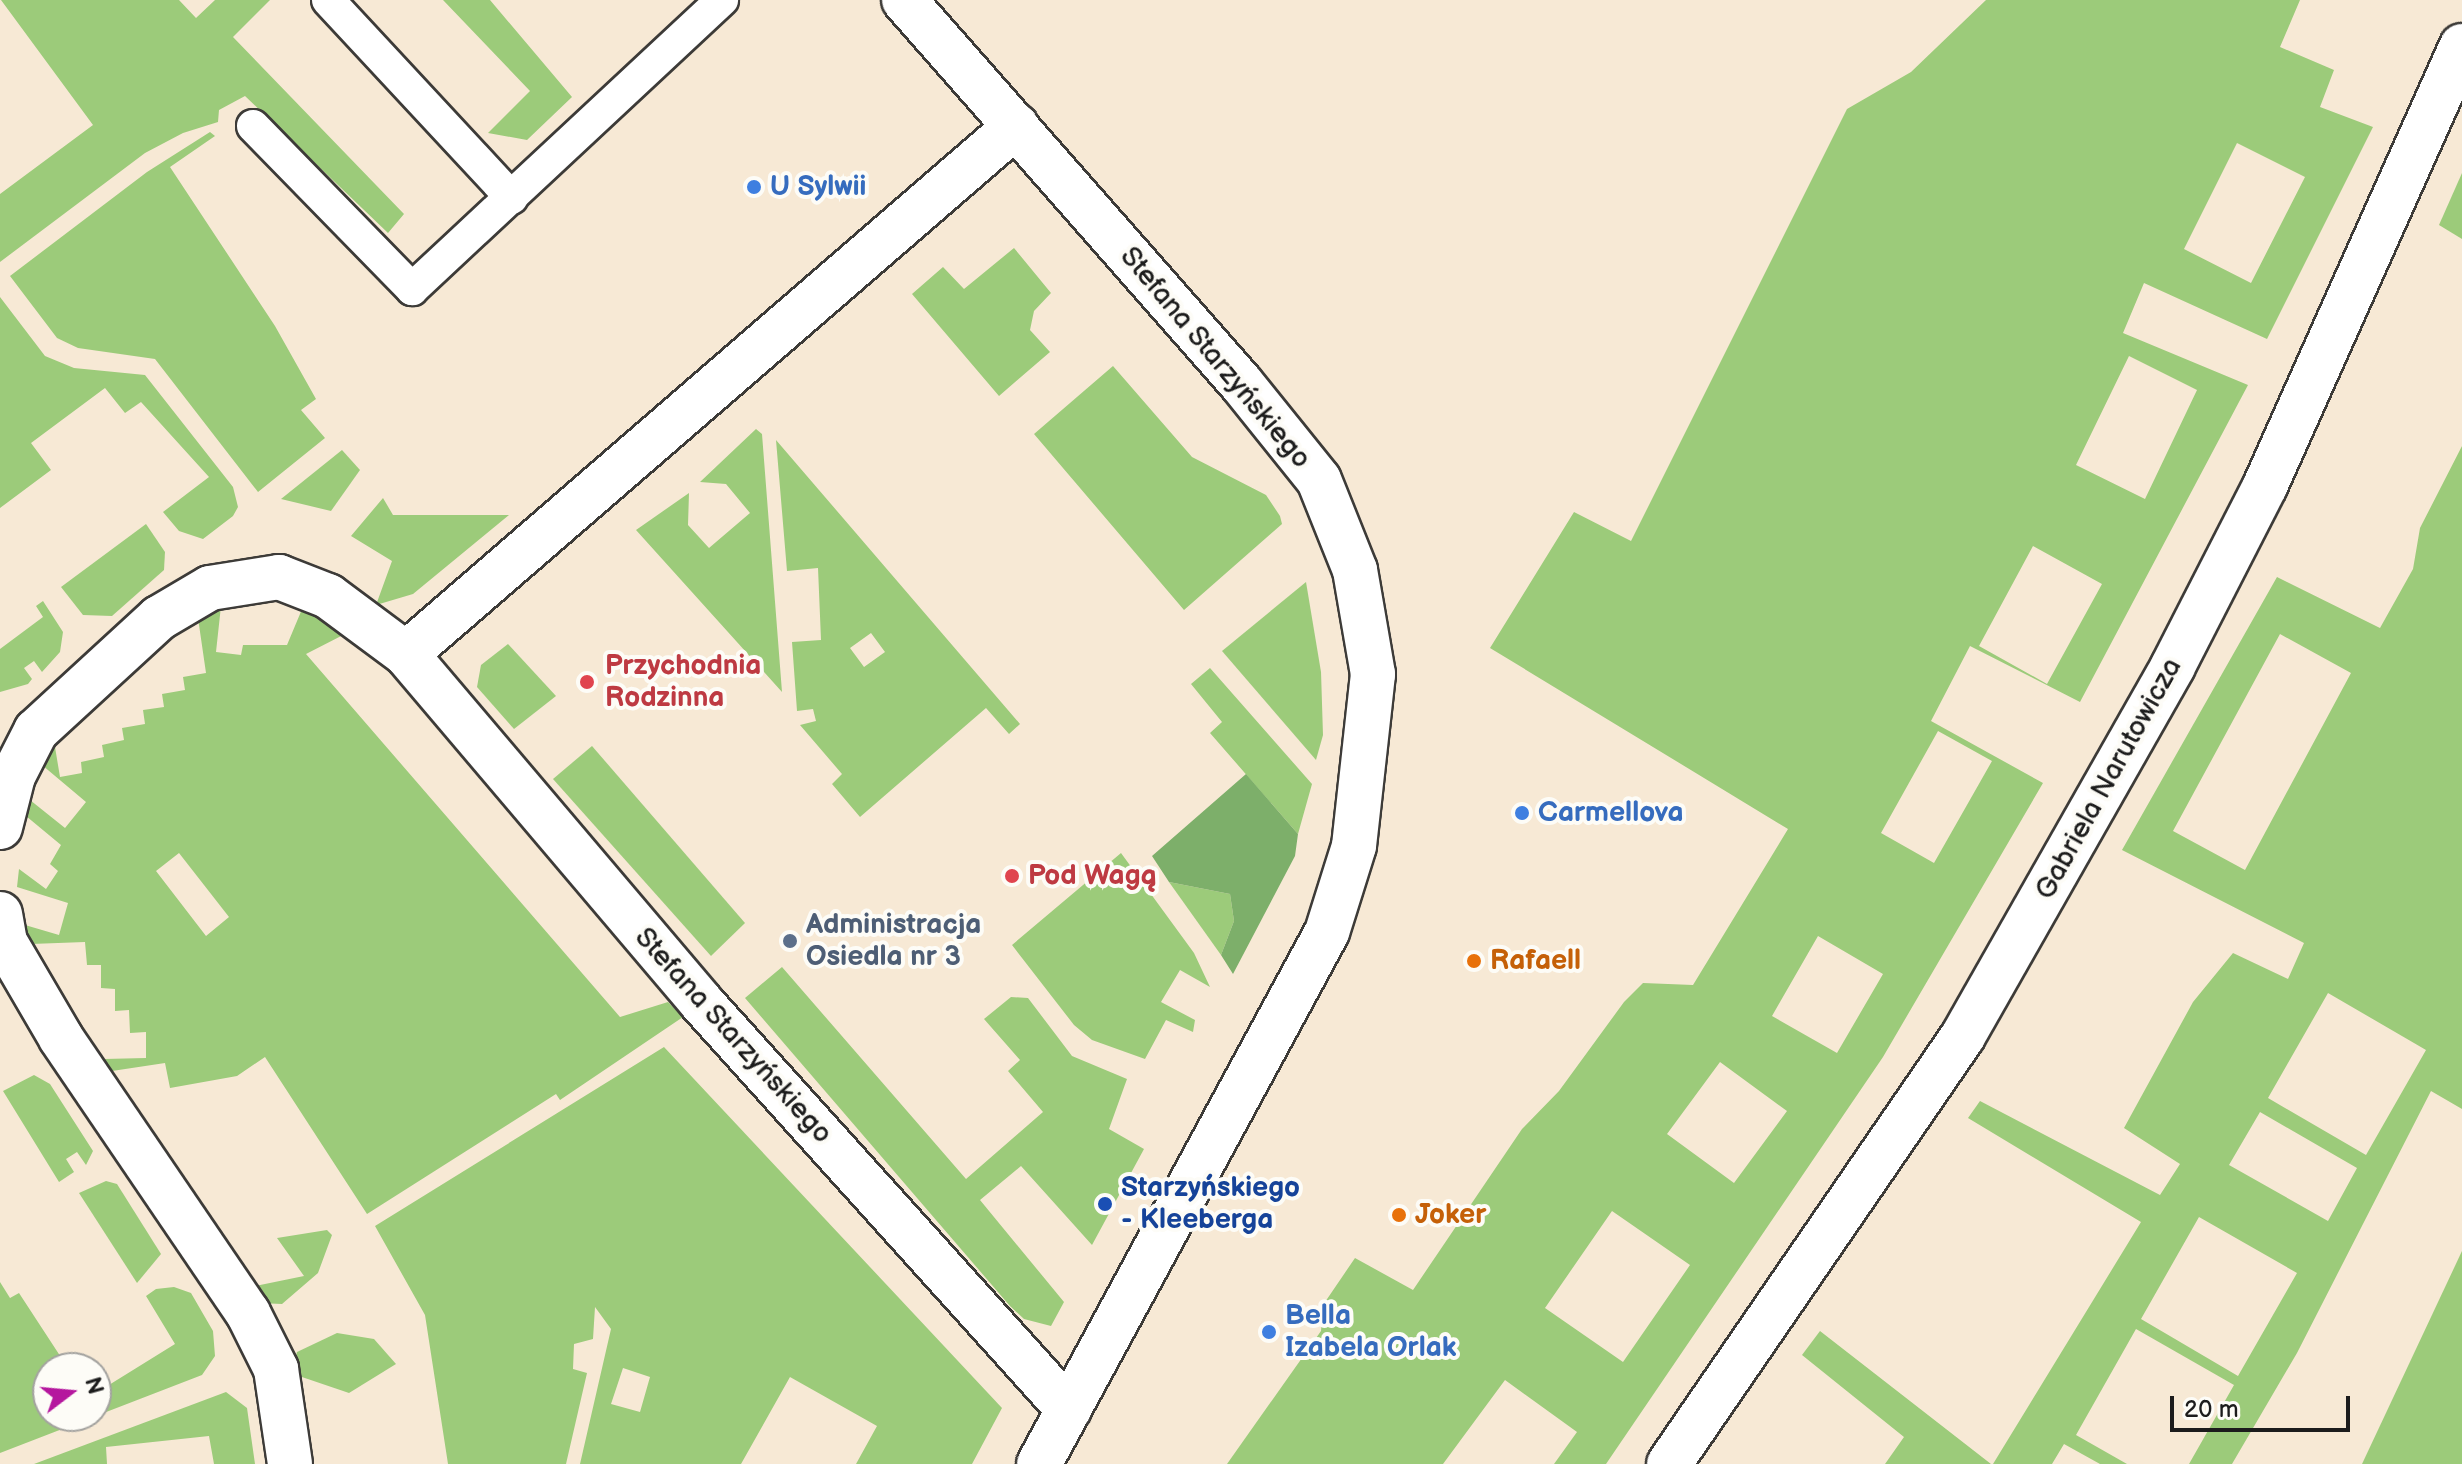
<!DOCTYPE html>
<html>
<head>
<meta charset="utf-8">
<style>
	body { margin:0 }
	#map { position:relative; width:2462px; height:1464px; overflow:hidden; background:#f7e9d5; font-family:"Balsamiq Sans",sans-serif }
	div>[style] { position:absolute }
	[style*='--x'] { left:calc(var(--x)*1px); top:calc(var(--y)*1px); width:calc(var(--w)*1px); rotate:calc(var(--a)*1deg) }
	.green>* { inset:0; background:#9ccb7a }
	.forest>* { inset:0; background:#7daf6a }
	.roads { filter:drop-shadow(2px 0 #3d3b38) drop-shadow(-2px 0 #3d3b38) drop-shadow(0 2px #3d3b38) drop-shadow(0 -2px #3d3b38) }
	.lane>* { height:32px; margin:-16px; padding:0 16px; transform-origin:16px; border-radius:16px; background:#fff }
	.street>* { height:44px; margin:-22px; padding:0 22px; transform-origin:22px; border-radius:22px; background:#fff }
	.dots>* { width:22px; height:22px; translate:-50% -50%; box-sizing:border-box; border:4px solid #fdfcf7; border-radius:50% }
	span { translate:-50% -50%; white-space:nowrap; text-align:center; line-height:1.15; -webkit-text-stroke:8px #fdfcf7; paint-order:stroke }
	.shop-label { font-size:28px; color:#366cbe; font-weight:700 }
	.left { translate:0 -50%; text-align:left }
	.street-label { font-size:28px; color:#1c1c1c }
	.health-label { font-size:28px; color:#be3a42; font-weight:700 }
	.service-label { font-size:28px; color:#4e5e75; font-weight:700 }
	.food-label { font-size:28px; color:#c56008; font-weight:700 }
	.transit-label { font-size:28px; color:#164399; font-weight:700 }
	.north { position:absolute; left:32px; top:1352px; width:80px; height:80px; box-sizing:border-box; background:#fdfcf7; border:2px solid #a3a29f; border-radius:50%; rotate:74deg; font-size:22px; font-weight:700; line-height:32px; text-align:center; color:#1c1c1c }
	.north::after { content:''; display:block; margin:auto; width:28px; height:36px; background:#b5179e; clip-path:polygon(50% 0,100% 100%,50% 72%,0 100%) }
	.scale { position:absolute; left:2170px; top:1396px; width:180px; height:36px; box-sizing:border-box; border:4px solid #1c1c1c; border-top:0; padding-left:10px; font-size:24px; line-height:28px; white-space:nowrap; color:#1c1c1c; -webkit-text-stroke:6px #fdfcf7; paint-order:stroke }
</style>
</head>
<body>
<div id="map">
	<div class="green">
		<i style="clip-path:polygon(1px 0,179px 0,196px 18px,215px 0,270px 0,233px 37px,404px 214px,388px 233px,245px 96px,219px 110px,218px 122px,183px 133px,145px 153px,0 262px,0 194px,93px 125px)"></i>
		<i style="clip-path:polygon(443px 0,490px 0,572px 97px,527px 140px,488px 133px,530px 91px)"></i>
		<i style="clip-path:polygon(evenodd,1986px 0,2300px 0,2280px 47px,2334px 70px,2320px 107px,2373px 127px,2267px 339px,2144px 283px,2123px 333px,2248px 385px,2080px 702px,1970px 646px,1931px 721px,2043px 783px,1883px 1057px,1606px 1464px,1554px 1464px,1577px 1432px,1505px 1380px,1443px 1464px,1227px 1464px,1321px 1331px,1323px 1305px,1355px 1258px,1413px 1290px,1522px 1129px,1559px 1091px,1624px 1002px,1643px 983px,1693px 985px,1788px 829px,1490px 648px,1574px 512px,1631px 541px,1847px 109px,1911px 72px,1986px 0,2237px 143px,2305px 177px,2251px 283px,2184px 249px,2237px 143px,1986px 0,2129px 356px,2197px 390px,2145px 499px,2076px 465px,2129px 356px,1986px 0,2033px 546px,2102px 584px,2047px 684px,1979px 646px,2033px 546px,1986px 0,1938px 731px,1992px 761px,1934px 863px,1881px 833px,1938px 731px,1986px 0,1818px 936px,1883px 974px,1837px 1053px,1772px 1016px,1818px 936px,1986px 0,1720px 1062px,1787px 1111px,1734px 1183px,1667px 1134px,1720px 1062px,1986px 0,1612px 1211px,1690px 1265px,1623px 1362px,1545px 1308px,1612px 1211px)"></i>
		<i style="clip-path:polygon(210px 132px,215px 136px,170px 167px,275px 326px,316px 399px,301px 410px,325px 438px,258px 492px,155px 359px,78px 348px,57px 338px,10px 276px,147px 172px)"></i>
		<i style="clip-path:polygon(2462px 173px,2462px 239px,2439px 225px)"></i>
		<i style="clip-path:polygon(1014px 248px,1051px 293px,1034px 311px,1030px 330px,1050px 352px,999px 396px,912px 294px,943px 267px,964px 289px)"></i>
		<i style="clip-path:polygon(0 297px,45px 356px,74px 368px,145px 375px,233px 487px,238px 507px,233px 516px,203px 539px,179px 531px,163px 512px,209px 477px,141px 402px,125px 413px,105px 388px,31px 443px,51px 470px,0 508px)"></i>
		<i style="clip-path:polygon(1113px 366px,1192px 457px,1266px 495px,1280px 516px,1282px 524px,1184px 610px,1034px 434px)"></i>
		<i style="clip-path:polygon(756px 429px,762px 434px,782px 692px,636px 530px,689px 493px,688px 525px,709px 548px,750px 513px,726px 484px,700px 482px)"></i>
		<i style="clip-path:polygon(evenodd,776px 440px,1020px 724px,1009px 734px,986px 708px,860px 817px,832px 784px,842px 774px,800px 725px,816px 721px,813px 709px,797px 711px,792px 642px,821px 640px,818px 568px,787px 571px,776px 440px,871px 633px,885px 652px,864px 667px,850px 648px,871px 633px)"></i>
		<i style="clip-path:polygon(evenodd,2462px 446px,2462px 1109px,2431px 1091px,2297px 1353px,2232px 1464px,2189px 1464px,2234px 1385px,2136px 1329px,2076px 1435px,2127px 1464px,2100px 1464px,2064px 1444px,2052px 1464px,1993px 1464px,2141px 1222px,1968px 1118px,1980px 1101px,2160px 1195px,2180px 1164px,2124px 1128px,2193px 1002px,2233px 953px,2288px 979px,2304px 943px,2122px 850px,2277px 577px,2380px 628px,2413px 569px,2420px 528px,2462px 446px,2280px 634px,2351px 673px,2245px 870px,2173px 831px,2280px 634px,2462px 446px,2328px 993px,2426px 1050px,2366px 1155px,2268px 1098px,2328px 993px,2462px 446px,2260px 1112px,2357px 1168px,2328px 1221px,2229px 1165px,2260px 1112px,2462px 446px,2199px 1217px,2297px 1273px,2238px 1376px,2141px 1319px,2199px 1217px)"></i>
		<i style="clip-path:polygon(342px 450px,360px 470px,331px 511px,281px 499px)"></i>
		<i style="clip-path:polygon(383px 498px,393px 515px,509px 515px,413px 594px,376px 605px,392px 561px,351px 536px)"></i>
		<i style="clip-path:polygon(146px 524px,165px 552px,164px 570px,112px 616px,83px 615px,61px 587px)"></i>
		<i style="clip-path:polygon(1306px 582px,1321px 672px,1323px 735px,1316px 760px,1222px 651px)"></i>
		<i style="clip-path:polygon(43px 601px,63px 632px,60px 652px,42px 672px,34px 661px,24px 668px,32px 679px,28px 684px,0 692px,0 649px,43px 617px,36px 606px)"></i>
		<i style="clip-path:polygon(evenodd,305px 602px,347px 633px,306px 654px,620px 1017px,668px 1002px,683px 1017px,560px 1100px,556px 1094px,367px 1214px,265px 1057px,237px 1076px,170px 1088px,165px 1063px,112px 1071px,104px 1059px,146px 1058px,146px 1032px,130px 1033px,129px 1010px,115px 1011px,115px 989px,101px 988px,101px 965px,87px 965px,85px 942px,31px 944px,25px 925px,59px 935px,68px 903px,17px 887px,19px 869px,46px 889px,58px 871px,50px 864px,61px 845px,26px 816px,30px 800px,65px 828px,86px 802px,42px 765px,54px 741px,60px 777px,82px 773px,81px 762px,104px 757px,102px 745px,124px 740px,122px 728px,145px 724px,143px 710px,164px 707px,162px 694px,185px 690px,183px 677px,206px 673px,198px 618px,221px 606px,216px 652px,241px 655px,243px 645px,287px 645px,305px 602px,179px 853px,229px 917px,206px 936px,156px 871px,179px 853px)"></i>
		<i style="clip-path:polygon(508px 644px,556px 696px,514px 729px,477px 687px,481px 665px)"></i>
		<i style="clip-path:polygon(1210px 668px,1312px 784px,1298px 834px,1210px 733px,1222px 722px,1191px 684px)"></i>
		<i style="clip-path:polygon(592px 746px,745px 923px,711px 956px,553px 779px)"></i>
		<i style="clip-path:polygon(1121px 853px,1194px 953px,1210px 987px,1180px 970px,1161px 1002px,1195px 1020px,1193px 1032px,1166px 1020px,1145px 1059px,1092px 1040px,1074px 1025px,1012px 945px)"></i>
		<i style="clip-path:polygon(1169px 882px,1230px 894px,1234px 921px,1221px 955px)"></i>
		<i style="clip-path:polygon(782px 967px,966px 1179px,1043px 1112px,1008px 1071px,1020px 1060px,984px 1019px,1011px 997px,1028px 998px,1072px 1056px,1127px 1079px,1109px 1129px,1144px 1149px,1092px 1245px,1021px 1166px,980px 1200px,1064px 1302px,1051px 1326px,1024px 1319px,1010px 1306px,745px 998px)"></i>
		<i style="clip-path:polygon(evenodd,664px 1047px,1002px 1408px,972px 1464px,856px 1464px,877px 1426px,790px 1377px,741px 1464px,580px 1464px,611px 1329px,595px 1307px,593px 1339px,574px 1344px,573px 1369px,587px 1373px,566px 1464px,448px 1464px,425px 1315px,375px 1226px,664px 1047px,623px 1368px,650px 1377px,640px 1412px,611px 1404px,623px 1368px)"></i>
		<i style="clip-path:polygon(34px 1075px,50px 1084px,93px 1151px,86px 1165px,77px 1152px,66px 1159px,74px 1172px,59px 1182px,3px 1091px)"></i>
		<i style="clip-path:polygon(106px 1181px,117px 1184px,161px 1254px,137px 1283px,79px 1193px)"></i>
		<i style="clip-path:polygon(327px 1230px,332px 1235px,318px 1273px,282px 1304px,259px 1303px,246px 1288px,304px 1276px,277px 1238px)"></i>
		<i style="clip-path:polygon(2462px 1251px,2462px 1464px,2362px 1464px)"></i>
		<i style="clip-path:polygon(0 1282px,10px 1298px,19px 1293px,68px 1368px,48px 1368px,48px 1416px,96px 1416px,96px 1393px,175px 1344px,146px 1296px,156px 1289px,174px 1287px,191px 1293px,213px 1331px,215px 1356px,202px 1375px,0 1453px)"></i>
		<i style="clip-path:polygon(1820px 1331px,1991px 1464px,1885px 1464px,1904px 1437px,1802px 1355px)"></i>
		<i style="clip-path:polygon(337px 1333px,374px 1339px,396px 1364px,349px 1393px,296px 1375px,292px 1369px,297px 1352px)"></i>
		<i style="clip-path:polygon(226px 1392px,247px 1408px,255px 1464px,214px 1464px,209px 1436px,106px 1447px,107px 1464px,34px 1464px)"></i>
	</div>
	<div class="forest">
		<i style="clip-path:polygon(1246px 774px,1298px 834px,1295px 856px,1233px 974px,1221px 955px,1234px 921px,1230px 894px,1169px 882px,1152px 856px)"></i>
	</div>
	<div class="roads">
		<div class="lane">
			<i style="--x:328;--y:0;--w:270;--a:47.1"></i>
			<i style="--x:253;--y:126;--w:228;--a:45.7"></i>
			<i style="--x:412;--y:289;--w:424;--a:-43"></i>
		</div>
		<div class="street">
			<i style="--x:904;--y:0;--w:510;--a:48.66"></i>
			<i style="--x:1241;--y:383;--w:124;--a:51.2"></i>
			<i style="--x:1319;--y:480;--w:97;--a:68.2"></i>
			<i style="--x:1355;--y:570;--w:106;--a:80.2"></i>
			<i style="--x:1373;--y:674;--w:173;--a:96.3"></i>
			<i style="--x:1354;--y:846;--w:90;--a:107.4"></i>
			<i style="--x:1327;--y:932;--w:605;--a:118.43"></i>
			<i style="--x:406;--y:654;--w:807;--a:-40.88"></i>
			<i style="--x:0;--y:827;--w:53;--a:-75.7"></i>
			<i style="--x:13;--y:776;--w:51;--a:-62.9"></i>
			<i style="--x:36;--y:731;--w:167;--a:-42.6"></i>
			<i style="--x:159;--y:618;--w:59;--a:-30.5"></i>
			<i style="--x:210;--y:588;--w:70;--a:-9.1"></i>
			<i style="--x:279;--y:577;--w:53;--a:21.2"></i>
			<i style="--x:328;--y:596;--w:97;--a:36.6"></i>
			<i style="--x:406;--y:654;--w:456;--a:49.7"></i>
			<i style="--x:701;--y:1002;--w:549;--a:47.95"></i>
			<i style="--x:0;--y:914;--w:28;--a:80"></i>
			<i style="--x:5;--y:942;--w:111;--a:59.7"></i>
			<i style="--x:61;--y:1038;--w:333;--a:55.8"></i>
			<i style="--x:248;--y:1313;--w:63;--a:63.4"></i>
			<i style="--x:276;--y:1369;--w:96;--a:81.6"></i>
			<i style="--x:1669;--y:1464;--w:519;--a:-55.51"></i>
			<i style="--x:1963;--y:1036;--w:425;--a:-60.4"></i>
			<i style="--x:2173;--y:666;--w:202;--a:-62.9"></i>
			<i style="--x:2265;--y:486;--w:482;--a:-65.9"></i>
		</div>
	</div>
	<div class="dots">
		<i style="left:754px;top:187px;background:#3f7fe0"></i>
		<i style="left:587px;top:682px;background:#e0444e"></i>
		<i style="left:1522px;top:813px;background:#3f7fe0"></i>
		<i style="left:1012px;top:876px;background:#e0444e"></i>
		<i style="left:790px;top:941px;background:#5c6f8a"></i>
		<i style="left:1474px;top:961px;background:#e8710a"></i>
		<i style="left:1105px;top:1204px;background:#1a4fb4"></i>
		<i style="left:1399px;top:1215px;background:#e8710a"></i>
		<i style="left:1269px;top:1332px;background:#3f7fe0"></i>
	</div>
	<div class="shop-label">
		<span class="left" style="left:770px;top:187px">U Sylwii</span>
		<span class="left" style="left:1538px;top:813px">Carmellova</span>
		<span class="left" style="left:1285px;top:1332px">Bella<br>Izabela Orlak</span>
	</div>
	<div class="street-label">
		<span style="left:1215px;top:358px;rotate:50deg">Stefana Starzyńskiego</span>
		<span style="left:2109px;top:779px;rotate:-61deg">Gabriela Narutowicza</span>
		<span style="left:733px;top:1036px;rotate:48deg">Stefana Starzyńskiego</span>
	</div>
	<div class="health-label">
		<span class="left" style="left:605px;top:682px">Przychodnia<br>Rodzinna</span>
		<span class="left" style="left:1028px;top:876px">Pod Wagą</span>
	</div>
	<div class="service-label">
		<span class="left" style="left:806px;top:941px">Administracja<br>Osiedla nr 3</span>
	</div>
	<div class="food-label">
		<span class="left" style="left:1490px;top:961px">Rafaell</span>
		<span class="left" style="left:1415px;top:1215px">Joker</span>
	</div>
	<div class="transit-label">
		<span class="left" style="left:1121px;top:1204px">Starzyńskiego<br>- Kleeberga</span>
	</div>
	<div class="north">N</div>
	<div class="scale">20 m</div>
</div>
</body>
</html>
